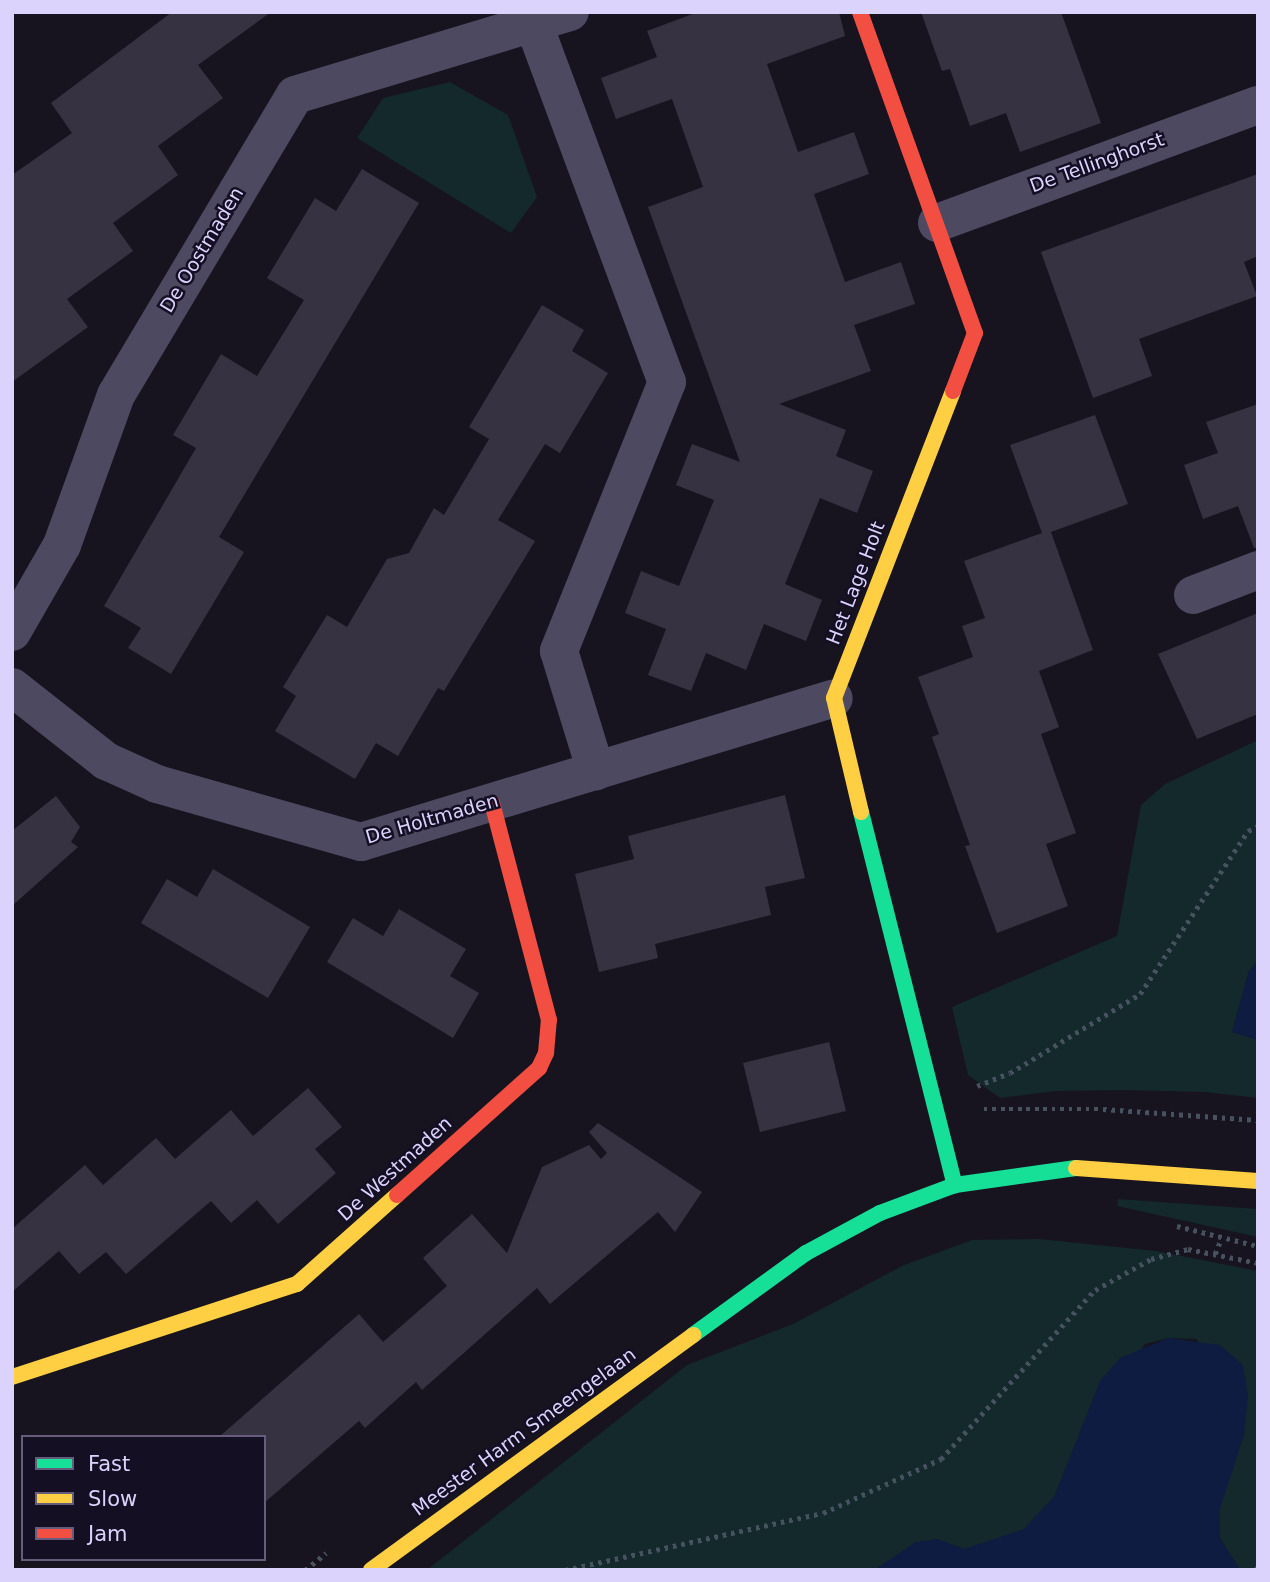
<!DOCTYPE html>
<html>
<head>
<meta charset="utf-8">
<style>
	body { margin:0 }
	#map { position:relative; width:1270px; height:1582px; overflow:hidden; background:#17141f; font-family:"DejaVu Sans",sans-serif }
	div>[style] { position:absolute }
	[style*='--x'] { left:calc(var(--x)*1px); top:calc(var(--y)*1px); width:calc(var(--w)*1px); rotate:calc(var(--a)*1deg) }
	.green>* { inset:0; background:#13292b }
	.water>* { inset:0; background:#0f1c41 }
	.building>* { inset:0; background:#363241 }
	.path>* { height:4.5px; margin-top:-2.25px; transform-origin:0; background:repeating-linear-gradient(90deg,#475260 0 3.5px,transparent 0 8.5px) }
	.street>* { height:38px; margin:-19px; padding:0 19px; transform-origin:19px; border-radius:19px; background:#4d4960 }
	.fast>* { height:16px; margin:-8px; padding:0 8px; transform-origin:8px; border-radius:8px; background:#16e098 }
	.slow>* { height:16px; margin:-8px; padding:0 8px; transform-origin:8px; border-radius:8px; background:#ffcf43 }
	.jam>* { height:16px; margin:-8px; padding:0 8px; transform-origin:8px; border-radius:8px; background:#f24e42 }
	span { translate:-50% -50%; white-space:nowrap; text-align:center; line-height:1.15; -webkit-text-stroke:5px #150f24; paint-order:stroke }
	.street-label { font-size:19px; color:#dcd3fd }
	.frame { position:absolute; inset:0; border:14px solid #dcd3fd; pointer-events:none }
	.legend { position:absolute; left:21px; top:1435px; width:245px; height:126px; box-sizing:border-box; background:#150f24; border:2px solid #655d7b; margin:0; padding:9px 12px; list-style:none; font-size:21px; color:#dcd3fd }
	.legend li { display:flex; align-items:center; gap:14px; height:35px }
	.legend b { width:35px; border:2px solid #655d7b }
</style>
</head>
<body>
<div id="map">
	<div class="green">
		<i style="clip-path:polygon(450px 82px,508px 115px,537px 197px,511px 233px,357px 138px,383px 98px)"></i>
		<i style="clip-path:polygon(1258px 740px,1258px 960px,1249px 971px,1232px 1032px,1258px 1040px,1258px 1098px,1205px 1092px,1122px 1090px,1056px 1091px,1000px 1098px,968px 1075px,952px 1007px,1117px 936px,1141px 805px,1165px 784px)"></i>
		<i style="clip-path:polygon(1118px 1199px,1258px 1209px,1258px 1237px,1117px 1206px)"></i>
		<i style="clip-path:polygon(1039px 1239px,1156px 1251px,1258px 1271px,1258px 1570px,1240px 1570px,1220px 1538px,1219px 1511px,1227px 1482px,1197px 1339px,1168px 1338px,1145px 1344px,1077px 1447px,1054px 1497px,1024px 1529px,990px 1543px,963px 1549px,937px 1539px,874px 1570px,427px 1570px,687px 1365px,793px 1324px,904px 1265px,972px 1240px)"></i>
	</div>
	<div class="water">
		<i style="clip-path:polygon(1258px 960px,1258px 1040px,1232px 1032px,1249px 971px)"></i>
		<i style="clip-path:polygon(1168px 1338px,1220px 1345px,1243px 1365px,1248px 1396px,1244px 1435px,1219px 1512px,1220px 1538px,1240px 1570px,874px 1570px,916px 1542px,937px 1539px,964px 1549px,1024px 1529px,1054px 1497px,1100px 1381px,1120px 1358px)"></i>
	</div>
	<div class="building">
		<i style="clip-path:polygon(172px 12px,271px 12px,198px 65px,223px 98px,158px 146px,178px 175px,113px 223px,133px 251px,67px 299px,88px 327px,12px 382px,12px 175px,72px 133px,51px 103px)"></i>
		<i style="clip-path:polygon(698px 12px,839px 12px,845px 36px,767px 64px,798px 152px,854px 132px,869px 174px,814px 194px,845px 282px,901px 262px,915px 304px,854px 325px,871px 371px,779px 404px,846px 430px,836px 456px,873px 471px,857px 513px,820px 498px,785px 584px,822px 600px,806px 641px,764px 624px,746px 670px,706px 653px,691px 691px,648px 675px,666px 629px,625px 613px,641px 571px,679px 586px,714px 500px,676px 485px,692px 444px,740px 462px,648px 207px,703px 187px,672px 99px,616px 119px,601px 78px,657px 57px,647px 31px)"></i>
		<i style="clip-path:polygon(921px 12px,1061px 12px,1101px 123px,1020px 152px,1006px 113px,970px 126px,950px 69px,942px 71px)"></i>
		<i style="clip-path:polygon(362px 169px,419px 203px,219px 537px,244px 552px,171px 674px,128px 648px,141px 628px,104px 606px,196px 448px,173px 435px,221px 354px,257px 376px,304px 300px,267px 278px,315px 198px,336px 211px)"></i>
		<i style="clip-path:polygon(1258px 174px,1258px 256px,1244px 262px,1257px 296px,1139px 339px,1152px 376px,1093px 398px,1041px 252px)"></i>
		<i style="clip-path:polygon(542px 305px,584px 330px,572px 351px,608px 373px,560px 453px,545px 444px,498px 520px,535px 541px,444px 691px,438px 688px,398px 756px,376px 743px,355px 779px,275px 731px,296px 696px,283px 687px,327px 615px,347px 627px,387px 559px,409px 553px,434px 508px,444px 515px,489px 439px,469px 427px)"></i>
		<i style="clip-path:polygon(1258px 404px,1258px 548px,1254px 548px,1238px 506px,1203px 519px,1184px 465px,1218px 453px,1206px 422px)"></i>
		<i style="clip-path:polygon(1095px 415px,1128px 504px,1051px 532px,1093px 650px,1039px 671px,1059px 727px,1041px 734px,1076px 833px,1046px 844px,1068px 906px,997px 933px,965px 846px,970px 845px,932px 737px,939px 734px,918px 677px,973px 657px,962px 626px,985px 618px,964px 561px,1042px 533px,1010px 445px)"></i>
		<i style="clip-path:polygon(1258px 613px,1258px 714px,1197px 739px,1158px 654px)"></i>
		<i style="clip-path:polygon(785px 795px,805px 878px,765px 887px,771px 915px,655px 944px,658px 958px,599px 972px,575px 874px,634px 859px,628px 836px)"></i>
		<i style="clip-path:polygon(56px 796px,80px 827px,71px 842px,78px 847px,12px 906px,12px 831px)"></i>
		<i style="clip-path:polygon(213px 869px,310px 927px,268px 998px,141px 923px,167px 879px,197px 897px)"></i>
		<i style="clip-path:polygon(399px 909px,466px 949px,450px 976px,479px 993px,453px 1038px,327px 962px,353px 918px,383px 936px)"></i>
		<i style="clip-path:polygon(829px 1042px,846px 1111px,760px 1132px,743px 1063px)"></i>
		<i style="clip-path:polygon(308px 1088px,342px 1127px,315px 1149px,336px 1173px,278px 1224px,257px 1200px,231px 1223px,211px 1201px,126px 1274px,106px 1252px,79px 1274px,59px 1251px,12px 1292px,12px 1229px,85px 1165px,103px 1185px,156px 1138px,175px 1159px,231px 1110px,253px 1136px)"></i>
		<i style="clip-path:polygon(598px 1123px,702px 1192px,675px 1232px,658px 1212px,550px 1304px,537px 1288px,422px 1390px,416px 1382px,365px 1428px,359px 1421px,264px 1503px,264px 1437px,219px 1437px,359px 1314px,383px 1342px,447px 1286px,423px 1258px,472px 1214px,507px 1253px,542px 1167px,589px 1145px,601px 1159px,607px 1153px,589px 1132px)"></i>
	</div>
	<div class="path">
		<i style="--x:977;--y:1086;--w:35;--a:-22"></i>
		<i style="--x:1010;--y:1073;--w:152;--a:-31.3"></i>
		<i style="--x:1140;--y:994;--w:196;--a:-56.5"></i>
		<i style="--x:1248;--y:831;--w:11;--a:-27"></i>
		<i style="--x:984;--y:1109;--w:119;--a:0"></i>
		<i style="--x:1103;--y:1109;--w:155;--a:4.1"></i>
		<i style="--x:1177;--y:1226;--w:83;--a:13.9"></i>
		<i style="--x:1215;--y:1254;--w:16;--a:-68"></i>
		<i style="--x:305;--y:1570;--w:27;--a:-39"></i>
		<i style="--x:565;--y:1570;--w:264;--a:-12.5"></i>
		<i style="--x:823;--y:1513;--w:130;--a:-24.6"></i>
		<i style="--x:941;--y:1459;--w:229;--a:-47.7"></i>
		<i style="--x:1095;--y:1290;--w:64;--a:-29"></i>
		<i style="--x:1151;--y:1259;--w:38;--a:-15"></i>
		<i style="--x:1188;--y:1249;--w:71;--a:11.3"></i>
		<i style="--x:1255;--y:1570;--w:4;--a:-45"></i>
	</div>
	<div class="street">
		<i style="--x:534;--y:25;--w:381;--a:69.6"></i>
		<i style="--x:667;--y:382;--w:290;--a:111.9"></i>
		<i style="--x:559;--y:651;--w:126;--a:72.9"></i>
		<i style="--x:937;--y:223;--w:342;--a:-20.2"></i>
		<i style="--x:1193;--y:595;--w:70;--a:-21"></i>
		<i style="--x:12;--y:632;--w:100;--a:-60.1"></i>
		<i style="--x:62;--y:545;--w:159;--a:-70.2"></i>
		<i style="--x:116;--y:395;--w:349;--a:-59.2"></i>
		<i style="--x:295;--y:95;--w:287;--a:-16.8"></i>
		<i style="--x:12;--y:687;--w:120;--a:38.2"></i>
		<i style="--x:106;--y:761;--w:56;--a:24.3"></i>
		<i style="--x:157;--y:784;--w:212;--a:15.9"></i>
		<i style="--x:361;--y:842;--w:494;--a:-16.9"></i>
	</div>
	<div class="fast">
		<i style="--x:861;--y:812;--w:385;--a:75.9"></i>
		<i style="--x:693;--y:1335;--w:140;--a:-36"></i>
		<i style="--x:806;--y:1253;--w:84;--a:-28.4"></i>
		<i style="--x:880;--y:1213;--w:80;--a:-20.5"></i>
		<i style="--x:955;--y:1185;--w:122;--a:-8"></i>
	</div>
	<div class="slow">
		<i style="--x:861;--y:812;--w:117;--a:-103.3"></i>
		<i style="--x:834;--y:698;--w:329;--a:-68.8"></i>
		<i style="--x:1076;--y:1168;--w:182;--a:4.1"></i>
		<i style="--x:12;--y:1377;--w:300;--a:-18.1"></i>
		<i style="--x:297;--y:1284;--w:134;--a:-41.7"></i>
		<i style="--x:371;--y:1570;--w:399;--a:-36.1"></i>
	</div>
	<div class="jam">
		<i style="--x:860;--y:12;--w:341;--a:70.3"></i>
		<i style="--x:975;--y:333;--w:62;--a:110.8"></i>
		<i style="--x:397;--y:1195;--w:191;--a:-41.8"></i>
		<i style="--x:539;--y:1068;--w:17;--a:-65"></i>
		<i style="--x:546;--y:1053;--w:33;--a:-85"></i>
		<i style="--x:549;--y:1020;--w:224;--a:-104.7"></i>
	</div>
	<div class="street-label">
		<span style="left:1097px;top:163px;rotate:-20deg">De Tellinghorst</span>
		<span style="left:202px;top:250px;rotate:-59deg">De Oostmaden</span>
		<span style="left:856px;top:583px;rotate:-69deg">Het Lage Holt</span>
		<span style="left:432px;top:819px;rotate:-16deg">De Holtmaden</span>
		<span style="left:395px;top:1169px;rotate:-42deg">De Westmaden</span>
		<span style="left:524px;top:1432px;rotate:-36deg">Meester Harm Smeengelaan</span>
	</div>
	<div class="frame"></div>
	<ul class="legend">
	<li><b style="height:9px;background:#16e098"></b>Fast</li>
	<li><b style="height:9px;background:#ffcf43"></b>Slow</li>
	<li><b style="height:9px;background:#f24e42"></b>Jam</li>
	</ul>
</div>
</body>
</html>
